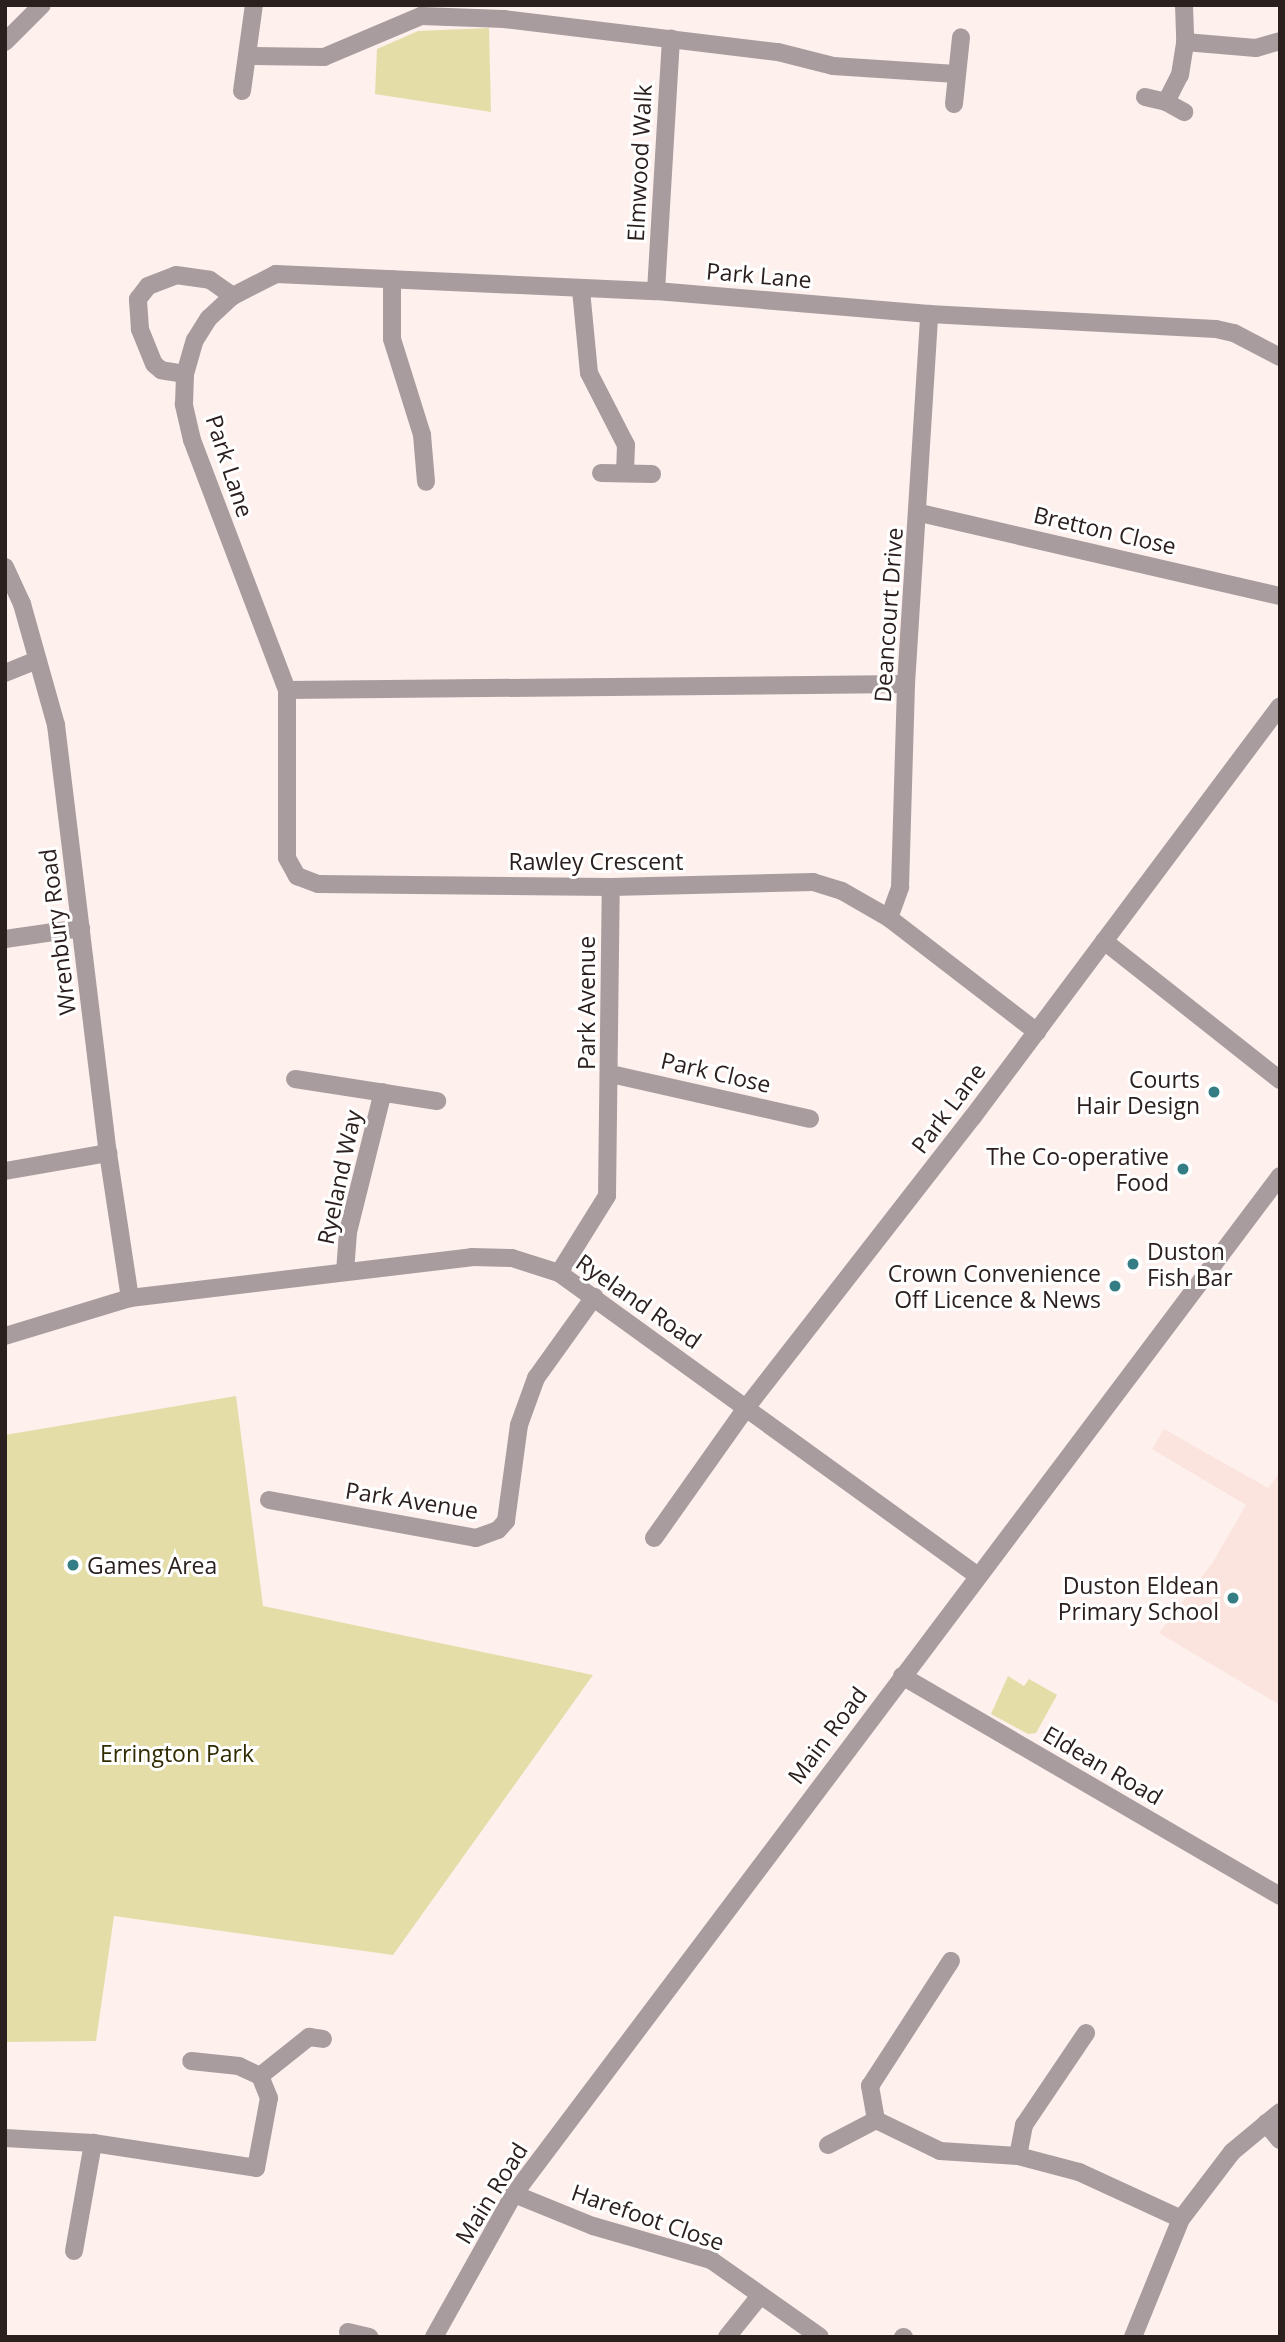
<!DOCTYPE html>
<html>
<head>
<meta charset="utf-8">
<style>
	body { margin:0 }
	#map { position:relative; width:1285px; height:2342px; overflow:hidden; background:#fdf0ed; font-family:"Open Sans",sans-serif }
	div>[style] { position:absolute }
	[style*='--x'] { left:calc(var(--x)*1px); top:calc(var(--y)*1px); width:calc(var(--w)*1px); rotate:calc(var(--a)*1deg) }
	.built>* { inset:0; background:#fce4de }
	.green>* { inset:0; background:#e4dda8 }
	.minor>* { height:18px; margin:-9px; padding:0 9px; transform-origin:9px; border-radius:9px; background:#a99c9f }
	.tertiary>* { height:18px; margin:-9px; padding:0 9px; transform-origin:9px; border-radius:9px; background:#a99c9f }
	.dots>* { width:19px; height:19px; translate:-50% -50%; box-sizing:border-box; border:4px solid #fff; border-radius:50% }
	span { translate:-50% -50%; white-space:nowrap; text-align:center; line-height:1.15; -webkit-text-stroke:6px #fff; paint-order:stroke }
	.street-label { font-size:23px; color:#2b201d }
	.poi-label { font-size:23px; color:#2b201d }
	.right { translate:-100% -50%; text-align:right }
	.left { translate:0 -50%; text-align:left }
	.park-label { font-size:23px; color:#312b00 }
	.frame { position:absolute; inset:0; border:7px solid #2b201d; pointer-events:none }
</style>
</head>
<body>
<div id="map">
	<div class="built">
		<i style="clip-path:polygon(1164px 1429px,1268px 1488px,1280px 1472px,1280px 1705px,1159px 1633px,1213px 1562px,1246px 1505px,1152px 1449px)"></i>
	</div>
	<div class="green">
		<i style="clip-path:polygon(489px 28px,491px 112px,375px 94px,377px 49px,418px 31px)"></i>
		<i style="clip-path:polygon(236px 1396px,263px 1606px,593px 1675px,393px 1955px,114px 1916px,96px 2041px,5px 2042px,5px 1435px)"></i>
		<i style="clip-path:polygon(1008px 1676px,1024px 1686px,1029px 1679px,1057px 1695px,1036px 1733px,1028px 1734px,991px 1714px)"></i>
	</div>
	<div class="minor">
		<i style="--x:1184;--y:5;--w:37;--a:88"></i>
		<i style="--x:1185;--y:42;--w:71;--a:4.8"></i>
		<i style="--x:1256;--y:48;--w:25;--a:-16"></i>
		<i style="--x:5;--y:42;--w:52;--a:-45"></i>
		<i style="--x:250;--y:56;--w:74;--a:0.8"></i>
		<i style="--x:324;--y:57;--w:105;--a:-22.9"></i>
		<i style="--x:421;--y:16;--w:83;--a:2.1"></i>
		<i style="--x:504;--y:19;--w:276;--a:6.9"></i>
		<i style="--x:778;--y:52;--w:57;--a:14.3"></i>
		<i style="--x:833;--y:66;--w:123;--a:3.7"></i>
		<i style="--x:242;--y:91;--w:87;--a:-82.1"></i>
		<i style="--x:1145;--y:97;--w:22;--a:13"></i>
		<i style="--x:1166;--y:102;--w:21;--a:29"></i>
		<i style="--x:1166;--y:102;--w:30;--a:-63"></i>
		<i style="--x:1180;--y:75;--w:33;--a:-81"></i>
		<i style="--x:954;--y:104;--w:67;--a:-84"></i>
		<i style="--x:392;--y:279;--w:60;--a:90"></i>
		<i style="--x:392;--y:339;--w:101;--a:72.6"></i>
		<i style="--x:422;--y:435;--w:47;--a:85.1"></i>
		<i style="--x:581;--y:290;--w:83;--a:84.5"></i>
		<i style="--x:589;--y:373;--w:81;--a:62.8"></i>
		<i style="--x:626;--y:445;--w:28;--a:92"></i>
		<i style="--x:656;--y:291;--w:253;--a:-86.6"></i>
		<i style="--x:185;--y:374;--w:24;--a:-171"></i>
		<i style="--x:161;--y:370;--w:9;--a:-139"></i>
		<i style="--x:154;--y:364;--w:38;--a:-112"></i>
		<i style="--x:140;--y:329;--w:30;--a:-94"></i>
		<i style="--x:138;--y:299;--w:16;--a:-52"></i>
		<i style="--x:148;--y:286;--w:30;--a:-21"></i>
		<i style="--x:176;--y:275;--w:34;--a:8"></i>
		<i style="--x:210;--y:280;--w:28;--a:35"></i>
		<i style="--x:601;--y:473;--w:51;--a:1.1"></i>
		<i style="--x:920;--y:513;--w:369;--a:13"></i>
		<i style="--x:5;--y:567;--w:41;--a:65.3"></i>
		<i style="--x:22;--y:604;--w:126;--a:74.3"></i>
		<i style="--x:56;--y:725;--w:431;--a:83.1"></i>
		<i style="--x:108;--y:1153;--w:147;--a:81.4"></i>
		<i style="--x:5;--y:673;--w:35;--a:-22"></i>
		<i style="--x:906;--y:684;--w:619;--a:179.44"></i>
		<i style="--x:287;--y:690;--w:168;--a:90"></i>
		<i style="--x:287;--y:858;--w:21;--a:61"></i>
		<i style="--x:297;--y:876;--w:22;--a:21"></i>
		<i style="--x:318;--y:884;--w:293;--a:0.6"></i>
		<i style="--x:611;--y:887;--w:202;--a:-1.4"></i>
		<i style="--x:813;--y:882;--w:30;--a:17"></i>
		<i style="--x:842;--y:891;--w:54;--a:29.9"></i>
		<i style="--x:889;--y:918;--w:187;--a:37.6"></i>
		<i style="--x:287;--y:690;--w:267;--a:-110.8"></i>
		<i style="--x:192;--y:440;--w:37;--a:-103"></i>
		<i style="--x:184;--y:404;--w:30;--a:-88"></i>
		<i style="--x:185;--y:374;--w:35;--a:-74"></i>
		<i style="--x:195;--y:340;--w:26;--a:-58"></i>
		<i style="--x:209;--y:318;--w:33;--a:-43"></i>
		<i style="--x:233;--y:296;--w:48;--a:-27.1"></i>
		<i style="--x:276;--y:274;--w:380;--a:2.6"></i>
		<i style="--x:656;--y:291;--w:274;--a:4.8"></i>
		<i style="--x:929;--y:314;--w:287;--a:3"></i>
		<i style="--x:1216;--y:329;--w:18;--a:13"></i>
		<i style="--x:1234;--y:333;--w:52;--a:27.6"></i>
		<i style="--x:889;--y:918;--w:33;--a:-70"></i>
		<i style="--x:900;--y:887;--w:203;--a:-88.3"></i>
		<i style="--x:906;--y:684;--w:371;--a:-86.4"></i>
		<i style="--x:5;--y:939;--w:77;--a:-8.2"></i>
		<i style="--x:1104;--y:941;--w:224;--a:38.3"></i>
		<i style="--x:611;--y:1074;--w:204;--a:12.7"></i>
		<i style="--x:295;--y:1079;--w:144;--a:8.8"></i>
		<i style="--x:5;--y:1171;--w:105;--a:-9.9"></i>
		<i style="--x:345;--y:1272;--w:40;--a:-85.7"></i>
		<i style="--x:348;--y:1232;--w:144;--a:-76"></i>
		<i style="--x:559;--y:1273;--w:91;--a:-58.1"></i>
		<i style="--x:607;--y:1196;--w:309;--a:-89.3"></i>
		<i style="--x:5;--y:1336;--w:131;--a:-16.9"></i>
		<i style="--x:130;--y:1298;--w:344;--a:-6.8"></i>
		<i style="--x:472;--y:1257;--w:40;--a:1.4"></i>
		<i style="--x:512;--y:1258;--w:49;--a:17.7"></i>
		<i style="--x:559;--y:1273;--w:517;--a:35.87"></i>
		<i style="--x:269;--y:1500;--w:210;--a:10.4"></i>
		<i style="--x:476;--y:1538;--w:23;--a:-20"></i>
		<i style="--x:498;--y:1530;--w:12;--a:-48"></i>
		<i style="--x:506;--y:1521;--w:97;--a:-82.3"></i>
		<i style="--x:519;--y:1425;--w:50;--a:-70.1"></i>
		<i style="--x:536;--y:1378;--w:100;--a:-54.4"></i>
		<i style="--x:654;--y:1538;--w:159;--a:-54.7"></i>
		<i style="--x:746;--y:1408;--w:368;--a:-52.1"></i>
		<i style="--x:972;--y:1118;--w:514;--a:-53.22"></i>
		<i style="--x:902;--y:1676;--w:437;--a:30.2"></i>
		<i style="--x:260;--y:2076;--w:63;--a:-38.5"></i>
		<i style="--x:309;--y:2037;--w:14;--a:8"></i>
		<i style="--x:876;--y:2120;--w:35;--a:-100"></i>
		<i style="--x:870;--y:2086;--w:149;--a:-57.1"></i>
		<i style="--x:1266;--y:2123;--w:22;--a:51"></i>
		<i style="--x:5;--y:2138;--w:88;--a:3.3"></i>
		<i style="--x:93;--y:2143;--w:165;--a:8.7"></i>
		<i style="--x:256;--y:2168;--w:71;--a:-79.5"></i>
		<i style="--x:269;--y:2098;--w:24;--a:-112"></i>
		<i style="--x:260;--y:2076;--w:23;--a:-155"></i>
		<i style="--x:239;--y:2066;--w:48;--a:-174.1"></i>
		<i style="--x:828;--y:2145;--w:54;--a:-27.5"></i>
		<i style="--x:876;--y:2120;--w:71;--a:25.8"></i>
		<i style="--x:940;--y:2151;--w:78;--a:3.7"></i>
		<i style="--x:1018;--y:2156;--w:63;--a:14.7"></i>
		<i style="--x:1079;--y:2172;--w:112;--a:24.7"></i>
		<i style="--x:1018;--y:2156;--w:32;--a:-79"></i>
		<i style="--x:1024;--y:2125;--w:111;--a:-56"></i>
		<i style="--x:514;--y:2194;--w:85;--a:22.1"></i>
		<i style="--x:593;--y:2226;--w:123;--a:16.1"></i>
		<i style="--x:711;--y:2260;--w:133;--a:35.2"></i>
		<i style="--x:74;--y:2251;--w:110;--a:-80"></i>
		<i style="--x:348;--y:2332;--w:22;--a:13"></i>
		<i style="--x:727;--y:2337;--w:51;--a:-51.3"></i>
		<i style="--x:903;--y:2337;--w:1;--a:0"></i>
		<i style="--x:1133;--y:2337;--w:127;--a:-67.9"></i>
		<i style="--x:1181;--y:2219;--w:84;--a:-52.7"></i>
		<i style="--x:1232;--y:2152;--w:62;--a:-39.8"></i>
	</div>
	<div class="tertiary">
		<i style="--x:434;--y:2337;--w:164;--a:-60.8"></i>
		<i style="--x:514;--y:2194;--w:1274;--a:-53.04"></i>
	</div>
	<div class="dots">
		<i style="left:1214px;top:1092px;background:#357d84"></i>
		<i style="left:1183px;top:1169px;background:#357d84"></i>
		<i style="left:1133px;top:1264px;background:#357d84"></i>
		<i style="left:1115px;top:1286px;background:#357d84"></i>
		<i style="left:73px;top:1565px;background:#357d84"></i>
		<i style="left:1233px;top:1598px;background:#357d84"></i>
	</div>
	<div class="street-label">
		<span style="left:639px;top:163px;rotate:-87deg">Elmwood Walk</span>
		<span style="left:759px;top:275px;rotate:5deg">Park Lane</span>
		<span style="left:230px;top:466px;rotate:72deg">Park Lane</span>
		<span style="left:1105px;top:530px;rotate:13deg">Bretton Close</span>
		<span style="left:888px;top:615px;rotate:-86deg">Deancourt Drive</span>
		<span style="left:596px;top:861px">Rawley Crescent</span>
		<span style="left:57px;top:932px;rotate:-97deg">Wrenbury Road</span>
		<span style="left:586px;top:1003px;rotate:-90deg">Park Avenue</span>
		<span style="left:716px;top:1072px;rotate:13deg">Park Close</span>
		<span style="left:948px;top:1108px;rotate:-53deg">Park Lane</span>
		<span style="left:339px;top:1177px;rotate:-78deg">Ryeland Way</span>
		<span style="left:639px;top:1301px;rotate:35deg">Ryeland Road</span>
		<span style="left:412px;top:1500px;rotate:9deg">Park Avenue</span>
		<span style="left:827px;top:1735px;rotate:-53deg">Main Road</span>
		<span style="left:1103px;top:1765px;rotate:30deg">Eldean Road</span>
		<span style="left:491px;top:2193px;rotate:-58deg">Main Road</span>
		<span style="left:648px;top:2217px;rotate:19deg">Harefoot Close</span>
	</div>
	<div class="poi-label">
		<span class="right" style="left:1200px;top:1092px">Courts<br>Hair Design</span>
		<span class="right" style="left:1169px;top:1169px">The Co-operative<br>Food</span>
		<span class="left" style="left:1147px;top:1264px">Duston<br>Fish Bar</span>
		<span class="right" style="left:1101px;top:1286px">Crown Convenience<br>Off Licence &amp; News</span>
		<span class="left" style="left:87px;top:1565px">Games Area</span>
		<span class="right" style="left:1219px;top:1598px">Duston Eldean<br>Primary School</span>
	</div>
	<div class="park-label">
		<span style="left:177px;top:1753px">Errington Park</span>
	</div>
	<div class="frame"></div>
</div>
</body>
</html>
